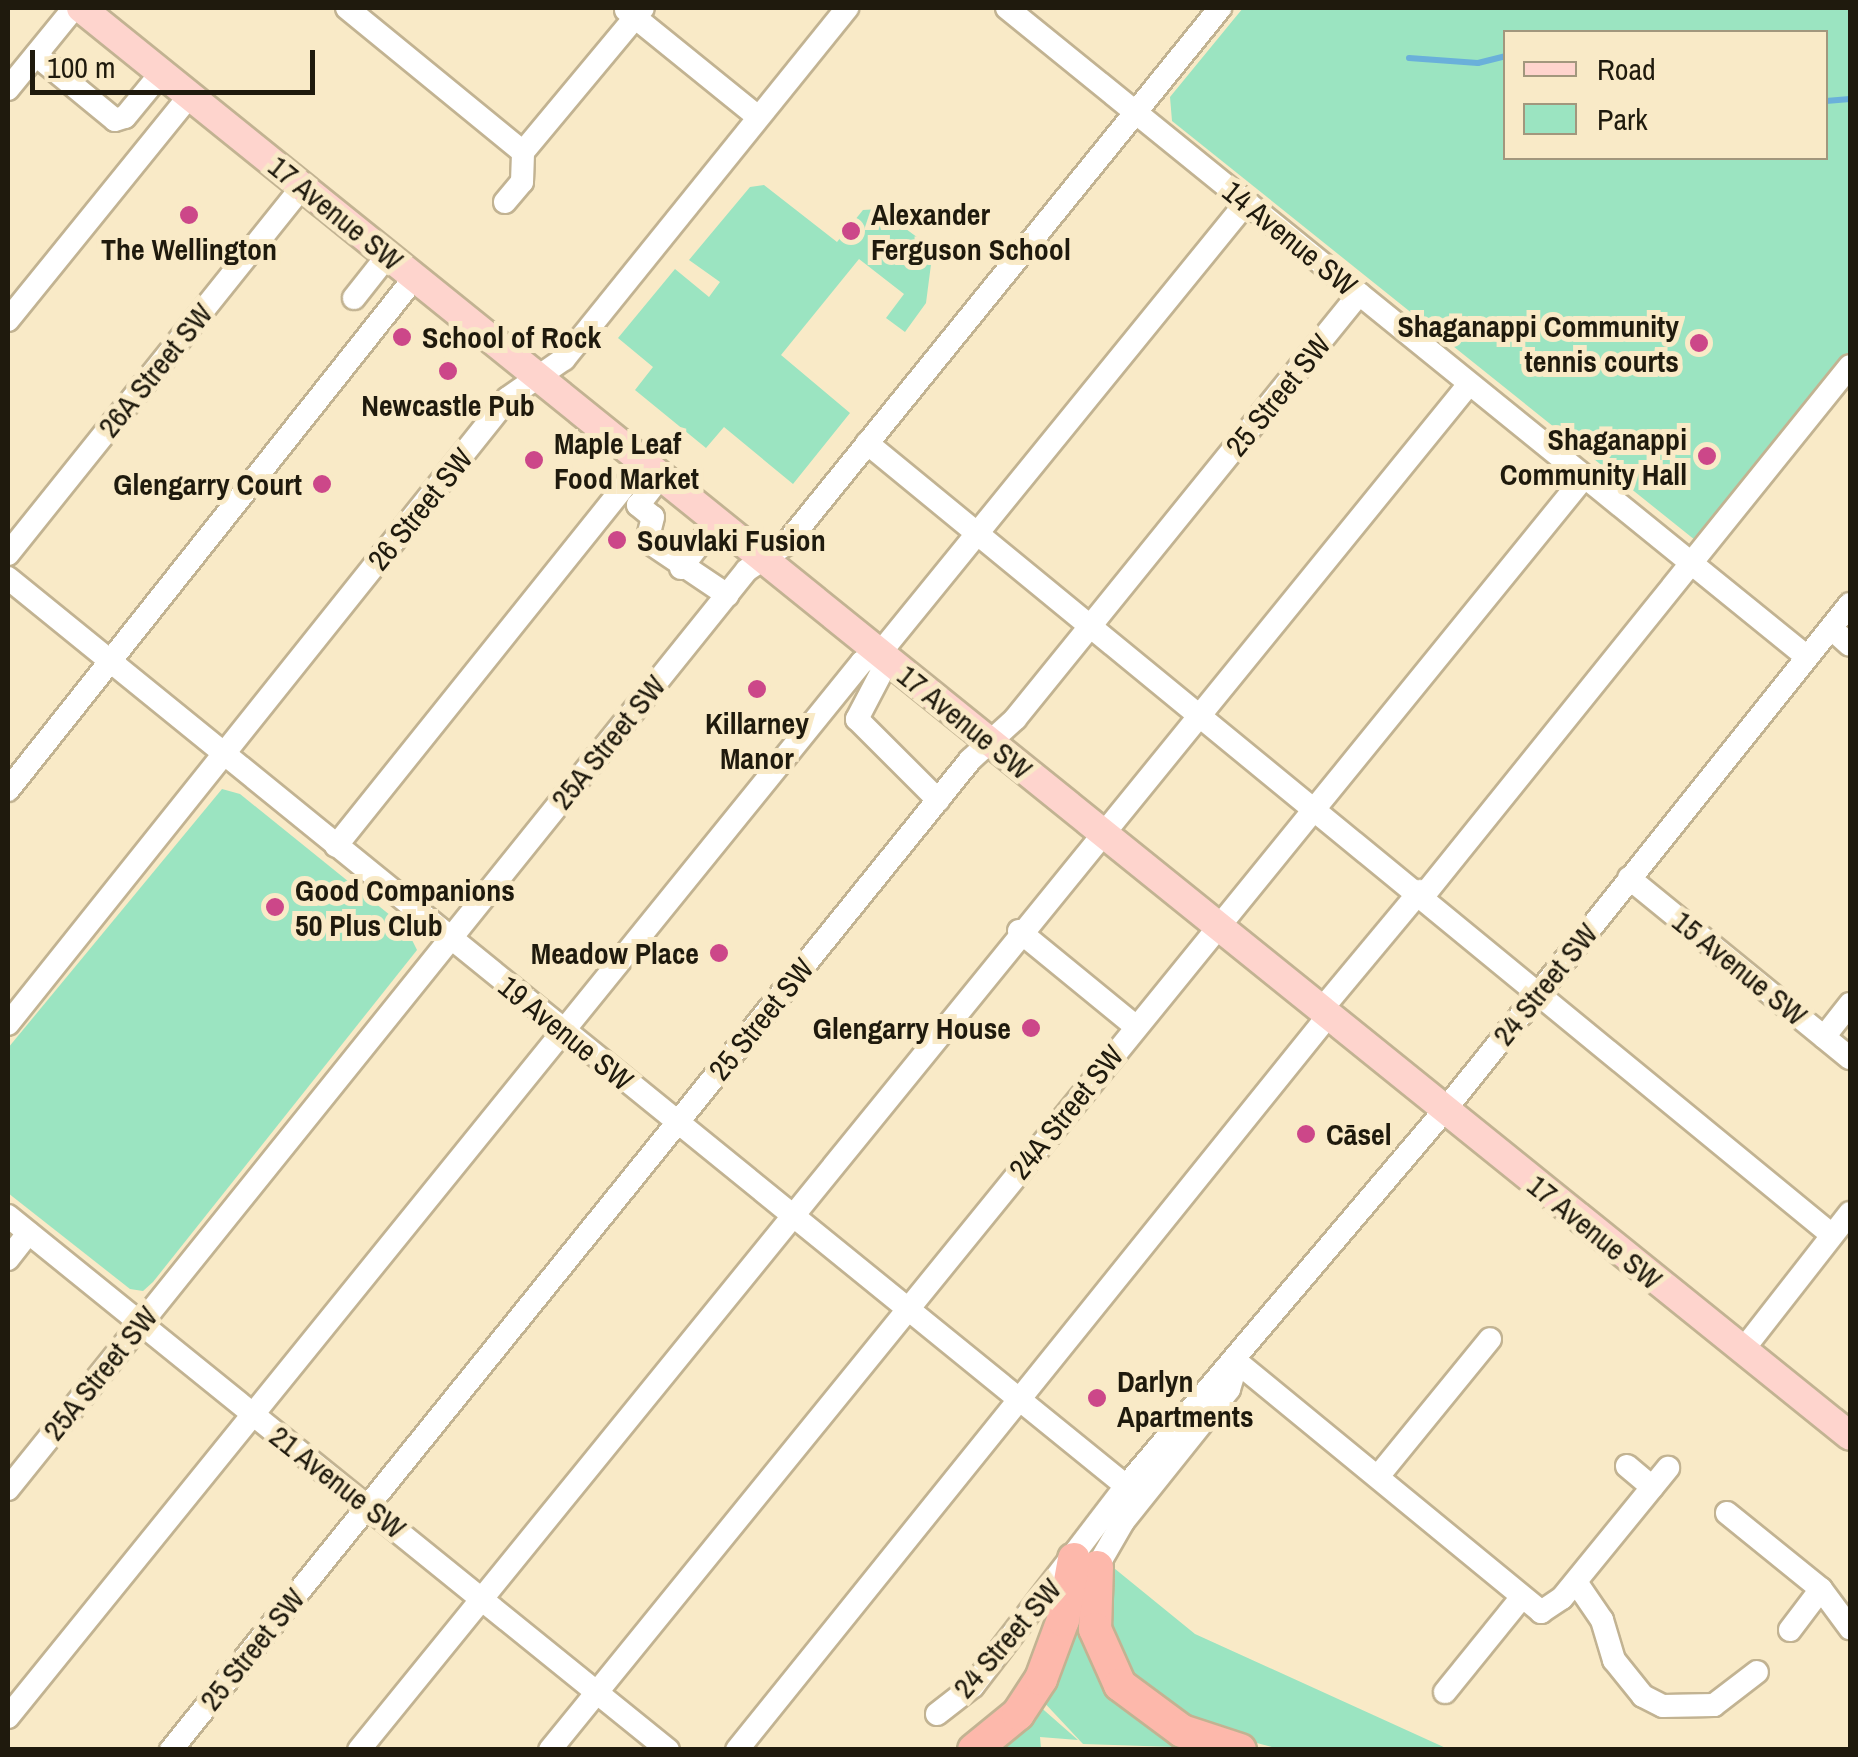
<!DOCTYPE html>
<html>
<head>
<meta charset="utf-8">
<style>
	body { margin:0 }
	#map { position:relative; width:1858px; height:1757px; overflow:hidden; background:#f9eac7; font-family:"Archivo Narrow",sans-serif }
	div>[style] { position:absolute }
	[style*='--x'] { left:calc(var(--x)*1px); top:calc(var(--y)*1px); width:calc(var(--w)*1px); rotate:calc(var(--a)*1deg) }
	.green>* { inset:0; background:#9be4c1 }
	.stream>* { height:6px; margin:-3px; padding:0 3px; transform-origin:3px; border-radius:3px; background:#6ab0da }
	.roads { filter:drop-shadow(2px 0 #c2b392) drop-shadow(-2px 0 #c2b392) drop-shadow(0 2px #c2b392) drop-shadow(0 -2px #c2b392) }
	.minor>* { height:22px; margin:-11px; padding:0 11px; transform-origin:11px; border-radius:11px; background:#fff }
	.major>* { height:28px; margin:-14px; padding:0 14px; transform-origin:14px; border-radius:14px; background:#fed4cd }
	.highway>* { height:32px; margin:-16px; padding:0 16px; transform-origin:16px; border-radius:16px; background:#fdb8ab }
	.dots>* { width:28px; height:28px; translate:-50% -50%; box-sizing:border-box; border:5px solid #f9eac7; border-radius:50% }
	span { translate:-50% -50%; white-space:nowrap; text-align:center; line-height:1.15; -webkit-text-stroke:10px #f9eac7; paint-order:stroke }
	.street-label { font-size:30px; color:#1f1a0d }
	.poi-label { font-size:30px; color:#1f1a0d; font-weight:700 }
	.left { translate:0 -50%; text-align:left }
	.right { translate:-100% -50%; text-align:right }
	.frame { position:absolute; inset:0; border:10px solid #1f1a0d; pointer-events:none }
	.legend { position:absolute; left:1503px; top:30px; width:325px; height:130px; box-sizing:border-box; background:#f9eac7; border:2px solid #a2977d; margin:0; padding:12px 18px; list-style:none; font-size:30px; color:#1f1a0d }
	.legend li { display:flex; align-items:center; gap:20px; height:50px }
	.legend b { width:50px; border:2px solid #a2977d }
	.scale { position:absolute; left:30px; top:50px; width:285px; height:45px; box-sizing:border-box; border:5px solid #1f1a0d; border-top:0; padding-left:12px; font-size:30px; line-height:35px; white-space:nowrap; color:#1f1a0d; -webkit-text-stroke:8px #f9eac7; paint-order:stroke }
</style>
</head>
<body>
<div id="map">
	<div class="green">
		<i style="clip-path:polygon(evenodd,1243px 8px,1850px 8px,1850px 351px,1695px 540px,1172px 121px,1170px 97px,1243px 8px,1506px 32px,1826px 32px,1826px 158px,1506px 158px,1506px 32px)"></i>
		<i style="clip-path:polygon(764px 185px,837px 242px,863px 210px,879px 209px,933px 249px,926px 303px,905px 332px,886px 318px,904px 294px,859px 259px,781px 355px,850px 413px,793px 484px,724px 427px,706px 448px,635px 390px,653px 367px,618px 338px,675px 269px,709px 297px,720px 282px,689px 260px,750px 187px)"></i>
		<i style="clip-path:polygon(222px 789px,240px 794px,406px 928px,417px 950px,153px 1282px,143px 1291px,130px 1289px,8px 1193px,8px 1048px)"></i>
		<i style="clip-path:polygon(1109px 1564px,1195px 1634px,1448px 1749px,1280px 1749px,1215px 1732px,1135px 1684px,1108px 1636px)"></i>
		<i style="clip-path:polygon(1073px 1609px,1177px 1738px,1175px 1747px,1083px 1744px,1040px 1698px)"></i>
		<i style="clip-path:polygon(1037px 1704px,1078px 1740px,1040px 1737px,1041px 1748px,1000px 1749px)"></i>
	</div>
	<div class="stream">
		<i style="--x:1409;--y:58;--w:69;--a:4.1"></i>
		<i style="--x:1478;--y:63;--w:29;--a:-14"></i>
		<i style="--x:1826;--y:101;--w:24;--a:-5"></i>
	</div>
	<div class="roads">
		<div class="minor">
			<i style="--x:347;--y:8;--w:227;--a:39.3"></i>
			<i style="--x:523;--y:152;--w:187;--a:-50.2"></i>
			<i style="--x:1007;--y:8;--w:1030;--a:39.05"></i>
			<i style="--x:626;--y:10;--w:170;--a:39"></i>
			<i style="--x:36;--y:55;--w:102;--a:39.4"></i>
			<i style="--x:115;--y:120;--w:10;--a:-17"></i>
			<i style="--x:125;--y:117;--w:58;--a:-50.6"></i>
			<i style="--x:8;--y:89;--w:104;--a:-50.8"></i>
			<i style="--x:505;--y:202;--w:26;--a:-50"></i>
			<i style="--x:522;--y:182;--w:30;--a:-88"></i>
			<i style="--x:354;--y:298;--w:55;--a:-51.7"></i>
			<i style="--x:8;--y:320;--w:289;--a:-51"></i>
			<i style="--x:867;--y:443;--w:1248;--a:39.38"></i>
			<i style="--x:661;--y:476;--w:37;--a:128"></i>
			<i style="--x:638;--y:505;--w:19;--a:39"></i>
			<i style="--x:653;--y:517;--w:25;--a:104"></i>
			<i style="--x:647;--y:541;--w:97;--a:34"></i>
			<i style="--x:8;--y:554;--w:472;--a:-51.3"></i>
			<i style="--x:681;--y:568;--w:59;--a:-52.5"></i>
			<i style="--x:8;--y:578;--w:1440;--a:39.08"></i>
			<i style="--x:1831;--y:628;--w:25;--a:42"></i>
			<i style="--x:888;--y:660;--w:67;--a:117.7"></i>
			<i style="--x:857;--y:719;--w:115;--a:45"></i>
			<i style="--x:8;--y:790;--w:655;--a:-51.57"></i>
			<i style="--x:336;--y:846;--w:492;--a:-51.3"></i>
			<i style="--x:1629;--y:878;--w:285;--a:39.2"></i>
			<i style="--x:1424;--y:895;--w:679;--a:-51.16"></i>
			<i style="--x:1019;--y:931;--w:150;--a:39.3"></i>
			<i style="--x:1321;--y:1010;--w:155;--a:-50.2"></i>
			<i style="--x:8;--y:1024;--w:801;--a:-51.38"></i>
			<i style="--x:508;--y:398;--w:68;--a:-34.9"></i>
			<i style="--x:564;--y:359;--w:451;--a:-51.1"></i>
			<i style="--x:1824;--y:1037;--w:42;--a:-51.8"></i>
			<i style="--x:8;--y:1216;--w:849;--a:38.98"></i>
			<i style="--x:8;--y:1259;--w:33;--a:-52"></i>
			<i style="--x:1742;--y:1351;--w:175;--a:-52"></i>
			<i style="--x:1237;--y:1362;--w:394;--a:39.4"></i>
			<i style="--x:1541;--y:1612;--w:25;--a:-34"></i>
			<i style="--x:1562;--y:1598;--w:168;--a:-50.8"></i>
			<i style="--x:1627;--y:1466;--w:33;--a:40"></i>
			<i style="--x:1380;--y:1474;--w:174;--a:-50.8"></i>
			<i style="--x:8;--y:1489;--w:1179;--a:-51.2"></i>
			<i style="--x:747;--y:570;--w:47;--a:-33.7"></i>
			<i style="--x:786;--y:544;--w:690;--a:-51"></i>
			<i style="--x:1727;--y:1513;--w:121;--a:39"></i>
			<i style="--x:1821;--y:1589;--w:49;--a:53.4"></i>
			<i style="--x:1082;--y:1562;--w:16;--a:18"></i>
			<i style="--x:1097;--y:1567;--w:52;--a:-60"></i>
			<i style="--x:1123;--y:1522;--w:170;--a:-51.4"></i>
			<i style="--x:1229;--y:1389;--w:28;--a:-73"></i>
			<i style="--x:1576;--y:1582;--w:46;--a:55.6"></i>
			<i style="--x:1602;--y:1620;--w:42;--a:73.3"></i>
			<i style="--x:1614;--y:1660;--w:46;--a:51.1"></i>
			<i style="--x:1643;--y:1696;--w:22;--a:27"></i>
			<i style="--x:1663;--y:1706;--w:51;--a:-1.1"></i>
			<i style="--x:1714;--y:1705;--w:54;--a:-37.5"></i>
			<i style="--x:1790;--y:1630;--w:51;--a:-52.9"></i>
			<i style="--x:1445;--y:1692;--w:122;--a:-51"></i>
			<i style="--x:937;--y:1714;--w:46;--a:-37.9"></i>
			<i style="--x:973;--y:1686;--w:252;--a:-52.6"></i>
			<i style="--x:1126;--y:1486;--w:493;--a:-49.7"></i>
			<i style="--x:1445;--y:1110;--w:648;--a:-51.33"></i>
			<i style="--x:8;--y:1717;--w:1357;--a:-51.01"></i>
			<i style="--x:862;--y:662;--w:20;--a:-27"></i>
			<i style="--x:880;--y:653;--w:580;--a:-50.88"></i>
			<i style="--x:171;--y:1750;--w:1272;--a:-51.09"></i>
			<i style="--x:970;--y:760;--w:61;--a:-42.3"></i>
			<i style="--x:1015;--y:719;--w:547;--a:-51.01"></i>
			<i style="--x:359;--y:1750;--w:1760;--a:-50.9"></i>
			<i style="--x:550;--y:1750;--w:1640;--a:-50.91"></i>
			<i style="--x:737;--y:1750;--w:942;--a:-51.16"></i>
		</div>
		<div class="major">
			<i style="--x:81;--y:8;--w:2273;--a:38.91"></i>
		</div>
		<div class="highway">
			<i style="--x:1097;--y:1567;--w:62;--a:91.8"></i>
			<i style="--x:1095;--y:1629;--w:61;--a:65.9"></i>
			<i style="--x:1120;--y:1685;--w:77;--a:36.6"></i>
			<i style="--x:1182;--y:1731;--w:61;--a:18.1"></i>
			<i style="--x:974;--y:1750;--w:57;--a:-39.3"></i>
			<i style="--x:1018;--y:1714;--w:42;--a:-56.7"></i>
			<i style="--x:1041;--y:1679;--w:63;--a:-69.6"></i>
			<i style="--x:1063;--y:1620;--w:62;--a:-79.8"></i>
		</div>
	</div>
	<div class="dots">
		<i style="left:189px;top:215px;background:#cc4789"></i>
		<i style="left:851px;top:231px;background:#cc4789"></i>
		<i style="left:402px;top:337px;background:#cc4789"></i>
		<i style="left:1699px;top:343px;background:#cc4789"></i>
		<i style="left:448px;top:371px;background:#cc4789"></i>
		<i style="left:1707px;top:456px;background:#cc4789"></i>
		<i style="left:534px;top:460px;background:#cc4789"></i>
		<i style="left:322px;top:484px;background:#cc4789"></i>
		<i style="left:617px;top:540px;background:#cc4789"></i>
		<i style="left:757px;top:689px;background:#cc4789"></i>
		<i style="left:275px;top:907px;background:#cc4789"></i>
		<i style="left:719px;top:953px;background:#cc4789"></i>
		<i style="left:1031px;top:1028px;background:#cc4789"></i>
		<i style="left:1306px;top:1134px;background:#cc4789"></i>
		<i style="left:1097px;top:1398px;background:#cc4789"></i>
	</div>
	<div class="street-label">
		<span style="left:336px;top:213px;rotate:39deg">17 Avenue SW</span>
		<span style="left:1290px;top:238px;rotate:39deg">14 Avenue SW</span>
		<span style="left:155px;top:370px;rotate:-51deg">26A Street SW</span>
		<span style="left:1278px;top:395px;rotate:-51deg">25 Street SW</span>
		<span style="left:420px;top:509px;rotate:-51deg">26 Street SW</span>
		<span style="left:965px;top:722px;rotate:39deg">17 Avenue SW</span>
		<span style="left:608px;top:742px;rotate:-51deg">25A Street SW</span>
		<span style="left:1740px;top:968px;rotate:39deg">15 Avenue SW</span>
		<span style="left:1545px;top:984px;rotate:-51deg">24 Street SW</span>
		<span style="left:761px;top:1019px;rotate:-51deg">25 Street SW</span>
		<span style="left:566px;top:1033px;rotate:39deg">19 Avenue SW</span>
		<span style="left:1066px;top:1112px;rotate:-51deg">24A Street SW</span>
		<span style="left:1595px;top:1232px;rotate:39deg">17 Avenue SW</span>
		<span style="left:100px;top:1373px;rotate:-51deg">25A Street SW</span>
		<span style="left:338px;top:1482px;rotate:38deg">21 Avenue SW</span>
		<span style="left:1007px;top:1638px;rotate:-49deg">24 Street SW</span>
		<span style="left:252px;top:1649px;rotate:-51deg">25 Street SW</span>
	</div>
	<div class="poi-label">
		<span class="left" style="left:871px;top:231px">Alexander<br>Ferguson School</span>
		<span style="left:189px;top:249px">The Wellington</span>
		<span class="right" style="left:1679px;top:343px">Shaganappi Community<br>tennis courts</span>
		<span class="left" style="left:422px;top:337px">School of Rock</span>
		<span style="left:448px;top:405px">Newcastle Pub</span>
		<span class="right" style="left:1687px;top:456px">Shaganappi<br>Community Hall</span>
		<span class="left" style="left:554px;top:460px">Maple Leaf<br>Food Market</span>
		<span class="right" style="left:302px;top:484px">Glengarry Court</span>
		<span class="left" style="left:637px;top:540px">Souvlaki Fusion</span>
		<span style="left:757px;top:740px">Killarney<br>Manor</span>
		<span class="left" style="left:295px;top:907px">Good Companions<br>50 Plus Club</span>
		<span class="right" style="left:699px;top:953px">Meadow Place</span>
		<span class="right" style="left:1011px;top:1028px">Glengarry House</span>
		<span class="left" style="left:1326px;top:1134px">Cāsel</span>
		<span class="left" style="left:1117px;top:1398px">Darlyn<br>Apartments</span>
	</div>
	<div class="frame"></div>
	<ul class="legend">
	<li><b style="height:12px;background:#fed4cd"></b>Road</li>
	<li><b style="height:28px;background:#9be4c1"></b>Park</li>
	</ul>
	<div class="scale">100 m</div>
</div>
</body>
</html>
